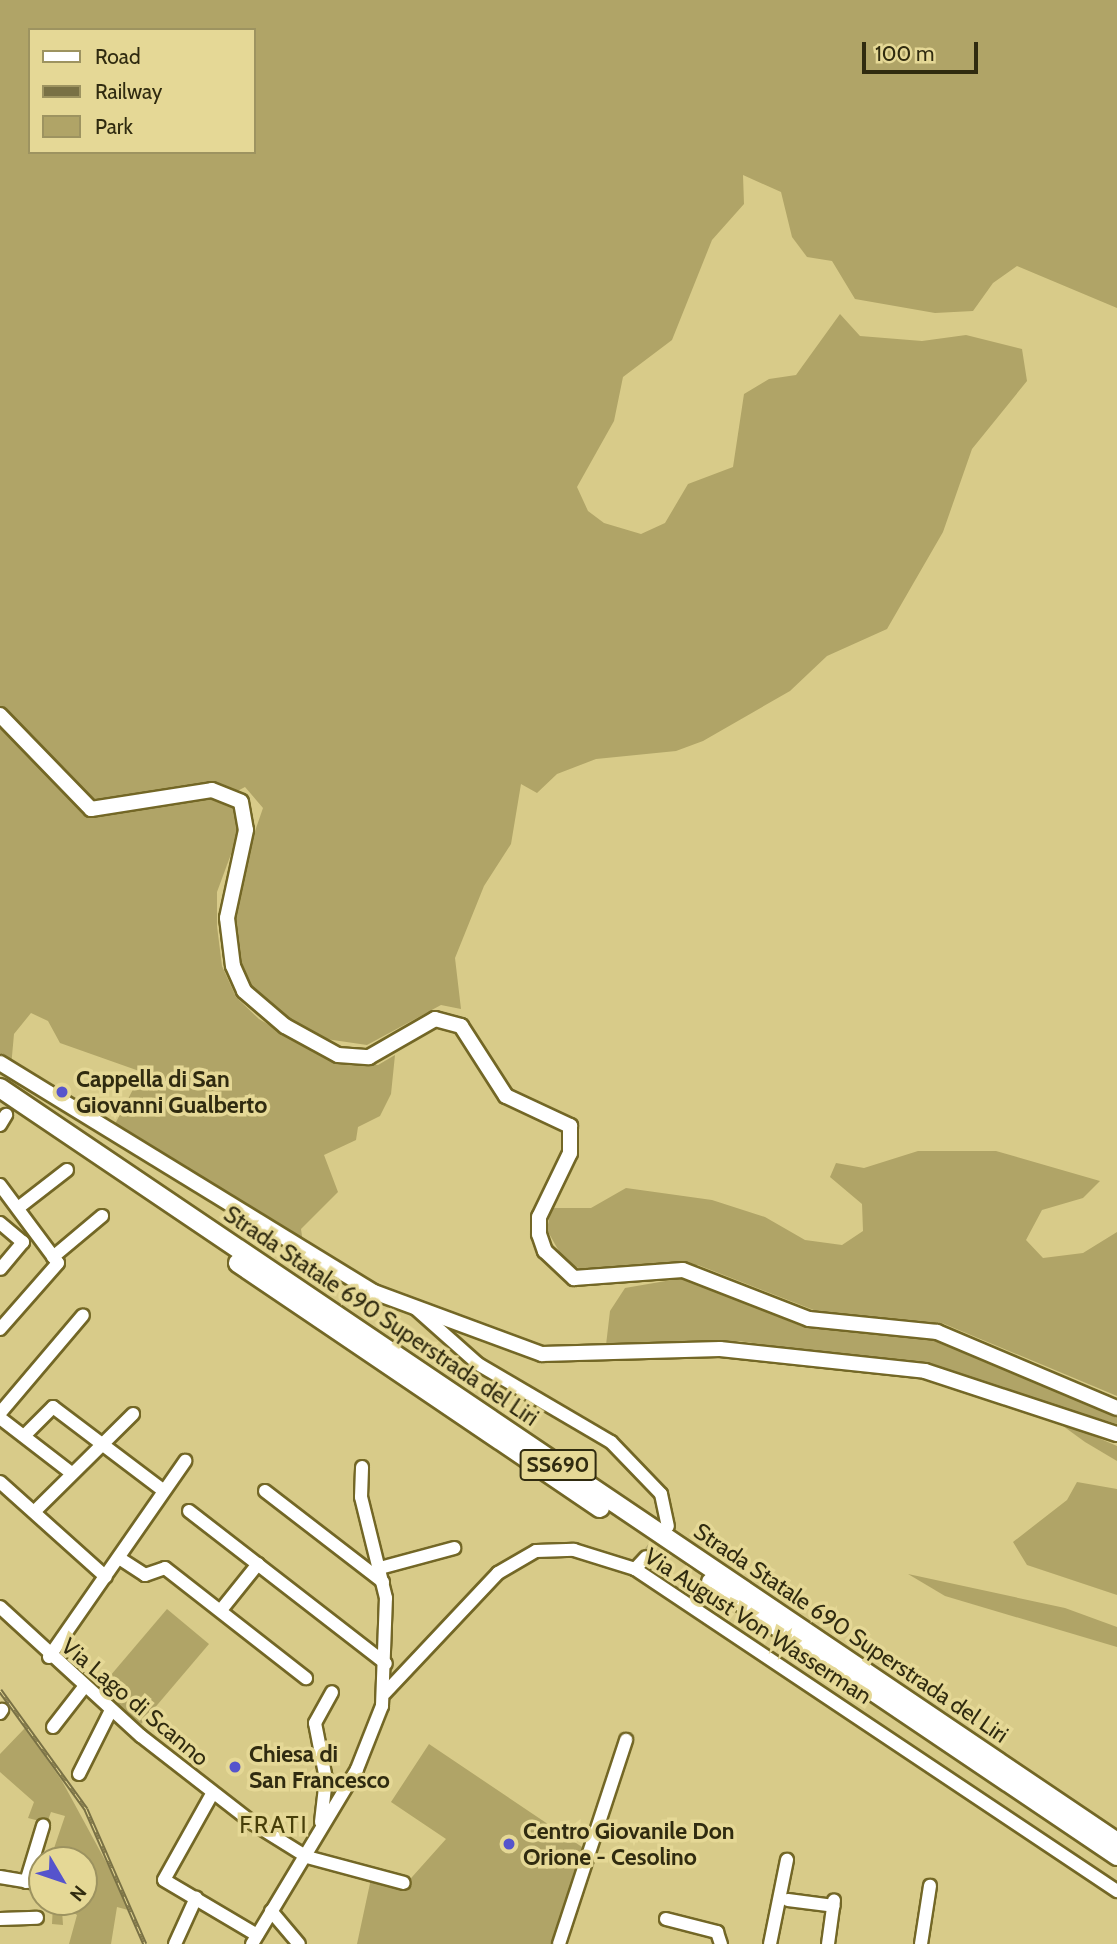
<!DOCTYPE html>
<html>
<head>
<meta charset="utf-8">
<style>
	body { margin:0 }
	#map { position:relative; width:1117px; height:1944px; overflow:hidden; background:#d8cb89; font-family:Cabin,sans-serif }
	div>[style] { position:absolute }
	[style*='--x'] { left:calc(var(--x)*1px); top:calc(var(--y)*1px); width:calc(var(--w)*1px); rotate:calc(var(--a)*1deg) }
	.green>* { inset:0; background:#b0a467 }
	.minor-tunnel>* { height:12px; margin-top:-6px; transform-origin:0; background:repeating-linear-gradient(90deg,#b6ab71 0 12px,transparent 0 18px) }
	.roads { filter:drop-shadow(2px 0 #736726) drop-shadow(-2px 0 #736726) drop-shadow(0 2px #736726) drop-shadow(0 -2px #736726) }
	.minor>* { height:12px; margin:-6px; padding:0 6px; transform-origin:6px; border-radius:6px; background:#fff }
	.major>* { height:14px; margin:-7px; padding:0 7px; transform-origin:7px; border-radius:7px; background:#fff }
	.highway>* { height:18px; margin:-9px; padding:0 9px; transform-origin:9px; border-radius:9px; background:#fff }
	.rail>* { height:5px; margin-top:-2.5px; transform-origin:0; background:repeating-linear-gradient(90deg,#e5d896 0 8px,#797145 0 16px); box-sizing:border-box; border-block:2px solid #797145 }
	.dots>* { width:19px; height:19px; translate:-50% -50%; box-sizing:border-box; border:4px solid #e5d896; border-radius:50% }
	span { translate:-50% -50%; white-space:nowrap; text-align:center; line-height:1.15; -webkit-text-stroke:7px #e5d896; paint-order:stroke }
	.shield-label span { padding:2px 5px; background:#e5d896; border:2px solid; border-radius:5px; -webkit-text-stroke-width:0 }
	.shield-label { font-size:21px; color:#302b10; font-weight:700 }
	.poi-label { font-size:23px; color:#302b10; font-weight:700 }
	.left { translate:0 -50%; text-align:left }
	.street-label { font-size:23px; color:#302b10 }
	.neighbourhood-label { font-size:24px; color:#473e09; letter-spacing:2px }
	.legend { position:absolute; left:28px; top:28px; width:228px; height:126px; box-sizing:border-box; background:#e5d896; border:2px solid #9d9360; margin:0; padding:9px 12px; list-style:none; font-size:21px; color:#302b10 }
	.legend li { display:flex; align-items:center; gap:14px; height:35px }
	.legend b { width:35px; border:2px solid #9d9360 }
	.north { position:absolute; left:28px; top:1846px; width:70px; height:70px; box-sizing:border-box; background:#e5d896; border:2px solid #9d9360; border-radius:50%; rotate:129deg; font-size:19px; font-weight:700; line-height:28px; text-align:center; color:#302b10 }
	.north::after { content:''; display:block; margin:auto; width:24px; height:32px; background:#5654cc; clip-path:polygon(50% 0,100% 100%,50% 72%,0 100%) }
	.scale { position:absolute; left:862px; top:42px; width:116px; height:32px; box-sizing:border-box; border:4px solid #302b10; border-top:0; padding-left:9px; font-size:21px; line-height:24px; white-space:nowrap; color:#302b10; -webkit-text-stroke:5px #e5d896; paint-order:stroke }
</style>
</head>
<body>
<div id="map">
	<div class="green">
		<i style="clip-path:polygon(evenodd,0 0,1117px 0,1117px 308px,1017px 266px,993px 283px,973px 311px,935px 313px,855px 299px,832px 261px,807px 257px,792px 237px,781px 192px,743px 175px,744px 204px,712px 240px,672px 340px,623px 377px,614px 421px,577px 487px,588px 511px,604px 523px,641px 534px,665px 523px,688px 484px,733px 467px,744px 394px,769px 379px,796px 375px,840px 314px,860px 336px,922px 341px,966px 335px,1022px 349px,1027px 381px,972px 449px,943px 532px,887px 629px,827px 656px,790px 691px,703px 741px,676px 751px,596px 759px,557px 774px,537px 793px,521px 784px,511px 844px,484px 886px,455px 958px,461px 1009px,441px 1005px,367px 1045px,326px 1039px,292px 1024px,248px 983px,235px 955px,233px 924px,238px 880px,263px 808px,245px 787px,228px 796px,237px 805px,241px 827px,217px 892px,217px 926px,222px 966px,236px 997px,259px 1019px,327px 1059px,378px 1065px,395px 1055px,391px 1094px,380px 1116px,358px 1127px,356px 1140px,324px 1155px,338px 1192px,301px 1229px,303px 1243px,115px 1124px,142px 1072px,60px 1043px,48px 1021px,31px 1013px,14px 1034px,11px 1067px,0 1059px,0 0,30px 30px,254px 30px,254px 152px,30px 152px,30px 30px)"></i>
		<i style="clip-path:polygon(918px 1151px,996px 1151px,1100px 1181px,1083px 1198px,1042px 1210px,1026px 1240px,1043px 1258px,1083px 1253px,1117px 1232px,1117px 1396px,942px 1323px,824px 1314px,698px 1265px,588px 1272px,565px 1262px,547px 1230px,551px 1208px,591px 1208px,626px 1188px,712px 1200px,765px 1217px,805px 1240px,842px 1245px,863px 1231px,862px 1204px,830px 1177px,836px 1163px,864px 1168px)"></i>
		<i style="clip-path:polygon(683px 1278px,801px 1326px,882px 1329px,940px 1340px,1117px 1414px,1117px 1424px,921px 1365px,738px 1341px,606px 1345px,610px 1311px,625px 1288px)"></i>
		<i style="clip-path:polygon(1052px 1418px,1117px 1446px,1117px 1461px,1085px 1442px)"></i>
		<i style="clip-path:polygon(1077px 1482px,1117px 1489px,1117px 1595px,1027px 1565px,1013px 1542px,1067px 1500px)"></i>
		<i style="clip-path:polygon(908px 1574px,1065px 1608px,1117px 1627px,1117px 1647px,945px 1596px)"></i>
		<i style="clip-path:polygon(167px 1609px,209px 1644px,141px 1724px,99px 1689px)"></i>
		<i style="clip-path:polygon(25px 1728px,62px 1781px,124px 1895px,128px 1910px,117px 1907px,111px 1944px,69px 1944px,77px 1915px,70px 1910px,62px 1910px,63px 1925px,52px 1924px,53px 1904px,84px 1902px,92px 1867px,84px 1860px,50px 1860px,65px 1816px,51px 1812px,47px 1823px,28px 1818px,34px 1802px,0 1772px,0 1754px)"></i>
		<i style="clip-path:polygon(429px 1744px,585px 1849px,557px 1944px,357px 1944px,372px 1874px,404px 1886px,446px 1839px,391px 1802px)"></i>
	</div>
	<div class="minor-tunnel">
		<i style="--x:646;--y:1557;--w:35;--a:-53"></i>
	</div>
	<div class="roads">
		<div class="minor">
			<i style="--x:0;--y:1125;--w:12;--a:-59"></i>
			<i style="--x:0;--y:1185;--w:97;--a:53.4"></i>
			<i style="--x:58;--y:1263;--w:88;--a:131.3"></i>
			<i style="--x:18;--y:1208;--w:62;--a:-37.8"></i>
			<i style="--x:0;--y:1223;--w:30;--a:40"></i>
			<i style="--x:23;--y:1242;--w:35;--a:130"></i>
			<i style="--x:53;--y:1257;--w:64;--a:-39.9"></i>
			<i style="--x:415;--y:1308;--w:84;--a:41.6"></i>
			<i style="--x:478;--y:1364;--w:154;--a:30.4"></i>
			<i style="--x:611;--y:1442;--w:72;--a:46.1"></i>
			<i style="--x:661;--y:1494;--w:33;--a:78"></i>
			<i style="--x:0;--y:1413;--w:128;--a:-49.7"></i>
			<i style="--x:0;--y:1418;--w:88;--a:37.6"></i>
			<i style="--x:24;--y:1436;--w:41;--a:-45"></i>
			<i style="--x:53;--y:1407;--w:139;--a:37.1"></i>
			<i style="--x:0;--y:1482;--w:142;--a:41.9"></i>
			<i style="--x:265;--y:1491;--w:149;--a:37.6"></i>
			<i style="--x:35;--y:1511;--w:138;--a:-44.7"></i>
			<i style="--x:189;--y:1511;--w:249;--a:37.8"></i>
			<i style="--x:119;--y:1558;--w:31;--a:33"></i>
			<i style="--x:145;--y:1575;--w:21;--a:-19"></i>
			<i style="--x:165;--y:1568;--w:179;--a:38"></i>
			<i style="--x:380;--y:1568;--w:77;--a:-15.1"></i>
			<i style="--x:635;--y:1569;--w:16;--a:-47"></i>
			<i style="--x:0;--y:1607;--w:191;--a:42.5"></i>
			<i style="--x:141;--y:1736;--w:143;--a:37.9"></i>
			<i style="--x:254;--y:1824;--w:62;--a:31.9"></i>
			<i style="--x:307;--y:1857;--w:100;--a:15"></i>
			<i style="--x:221;--y:1610;--w:59;--a:-51.2"></i>
			<i style="--x:49;--y:1657;--w:239;--a:-55.2"></i>
			<i style="--x:385;--y:1693;--w:165;--a:-46.7"></i>
			<i style="--x:498;--y:1573;--w:44;--a:-30.1"></i>
			<i style="--x:536;--y:1551;--w:38;--a:-2"></i>
			<i style="--x:574;--y:1550;--w:64;--a:17.3"></i>
			<i style="--x:635;--y:1569;--w:580;--a:33.74"></i>
			<i style="--x:0;--y:1713;--w:4;--a:-56"></i>
			<i style="--x:53;--y:1727;--w:51;--a:-52.2"></i>
			<i style="--x:79;--y:1774;--w:72;--a:-63.4"></i>
			<i style="--x:212;--y:1794;--w:98;--a:119.2"></i>
			<i style="--x:164;--y:1880;--w:108;--a:30.6"></i>
			<i style="--x:321;--y:1822;--w:43;--a:-83.4"></i>
			<i style="--x:326;--y:1779;--w:57;--a:-101.1"></i>
			<i style="--x:315;--y:1723;--w:35;--a:-61"></i>
			<i style="--x:0;--y:1877;--w:43;--a:9.5"></i>
			<i style="--x:26;--y:1882;--w:59;--a:-73.1"></i>
			<i style="--x:788;--y:1900;--w:46;--a:7.4"></i>
			<i style="--x:271;--y:1911;--w:43;--a:49.7"></i>
			<i style="--x:0;--y:1919;--w:37;--a:-2"></i>
			<i style="--x:666;--y:1919;--w:53;--a:14.3"></i>
			<i style="--x:717;--y:1932;--w:13;--a:72"></i>
			<i style="--x:175;--y:1944;--w:51;--a:-65.5"></i>
			<i style="--x:252;--y:1944;--w:204;--a:-59"></i>
			<i style="--x:357;--y:1769;--w:68;--a:-68.4"></i>
			<i style="--x:382;--y:1706;--w:108;--a:-87.9"></i>
			<i style="--x:386;--y:1598;--w:104;--a:-103.9"></i>
			<i style="--x:361;--y:1497;--w:30;--a:-88"></i>
			<i style="--x:559;--y:1944;--w:215;--a:-71.8"></i>
			<i style="--x:770;--y:1944;--w:86;--a:-78.6"></i>
			<i style="--x:828;--y:1944;--w:44;--a:-82.2"></i>
			<i style="--x:921;--y:1944;--w:59;--a:-81.2"></i>
		</div>
		<div class="major">
			<i style="--x:0;--y:715;--w:131;--a:45.9"></i>
			<i style="--x:91;--y:809;--w:122;--a:-8.9"></i>
			<i style="--x:212;--y:790;--w:31;--a:22"></i>
			<i style="--x:241;--y:802;--w:28;--a:80"></i>
			<i style="--x:246;--y:830;--w:90;--a:102.2"></i>
			<i style="--x:227;--y:918;--w:48;--a:82.9"></i>
			<i style="--x:233;--y:966;--w:27;--a:66"></i>
			<i style="--x:244;--y:991;--w:54;--a:40.5"></i>
			<i style="--x:285;--y:1026;--w:60;--a:28.7"></i>
			<i style="--x:338;--y:1055;--w:31;--a:4"></i>
			<i style="--x:369;--y:1057;--w:76;--a:-29.9"></i>
			<i style="--x:435;--y:1019;--w:27;--a:15"></i>
			<i style="--x:461;--y:1026;--w:83;--a:57.3"></i>
			<i style="--x:506;--y:1096;--w:71;--a:25.1"></i>
			<i style="--x:570;--y:1126;--w:27;--a:90"></i>
			<i style="--x:570;--y:1153;--w:71;--a:115.8"></i>
			<i style="--x:539;--y:1217;--w:17;--a:90"></i>
			<i style="--x:539;--y:1234;--w:18;--a:71"></i>
			<i style="--x:545;--y:1251;--w:40;--a:43"></i>
			<i style="--x:574;--y:1278;--w:109;--a:-4.2"></i>
			<i style="--x:683;--y:1270;--w:135;--a:21.3"></i>
			<i style="--x:809;--y:1319;--w:129;--a:5.8"></i>
			<i style="--x:937;--y:1332;--w:195;--a:22.9"></i>
			<i style="--x:0;--y:1063;--w:439;--a:31.5"></i>
			<i style="--x:374;--y:1292;--w:179;--a:20.3"></i>
			<i style="--x:542;--y:1354;--w:178;--a:-1.6"></i>
			<i style="--x:720;--y:1349;--w:206;--a:6.1"></i>
			<i style="--x:925;--y:1371;--w:202;--a:18.2"></i>
		</div>
		<div class="highway">
			<i style="--x:0;--y:1088;--w:1348;--a:34.02"></i>
			<i style="--x:238;--y:1263;--w:437;--a:34.1"></i>
			<i style="--x:711;--y:1582;--w:490;--a:34"></i>
		</div>
	</div>
	<div class="rail">
		<i style="--x:0;--y:1690;--w:147;--a:54.1"></i>
		<i style="--x:86;--y:1809;--w:147;--a:66.4"></i>
	</div>
	<div class="dots">
		<i style="left:62px;top:1092px;background:#5654cc"></i>
		<i style="left:235px;top:1767px;background:#5654cc"></i>
		<i style="left:509px;top:1844px;background:#5654cc"></i>
	</div>
	<div class="shield-label">
		<span style="left:558px;top:1465px">SS690</span>
	</div>
	<div class="poi-label">
		<span class="left" style="left:76px;top:1092px">Cappella di San<br>Giovanni Gualberto</span>
		<span class="left" style="left:249px;top:1767px">Chiesa di<br>San Francesco</span>
		<span class="left" style="left:523px;top:1844px">Centro Giovanile Don<br>Orione - Cesolino</span>
	</div>
	<div class="street-label">
		<span style="left:381px;top:1316px;rotate:34deg">Strada Statale 690 Superstrada del Liri</span>
		<span style="left:758px;top:1626px;rotate:33deg">Via August Von Wasserman</span>
		<span style="left:851px;top:1633px;rotate:34deg">Strada Statale 690 Superstrada del Liri</span>
		<span style="left:135px;top:1702px;rotate:40deg">Via Lago di Scanno</span>
	</div>
	<div class="neighbourhood-label">
		<span style="left:274px;top:1825px">FRATI</span>
	</div>
	<ul class="legend">
	<li><b style="height:9px;background:#fff"></b>Road</li>
	<li><b style="height:9px;background:#797145"></b>Railway</li>
	<li><b style="height:19px;background:#b0a467"></b>Park</li>
	</ul>
	<div class="north">N</div>
	<div class="scale">100 m</div>
</div>
</body>
</html>
